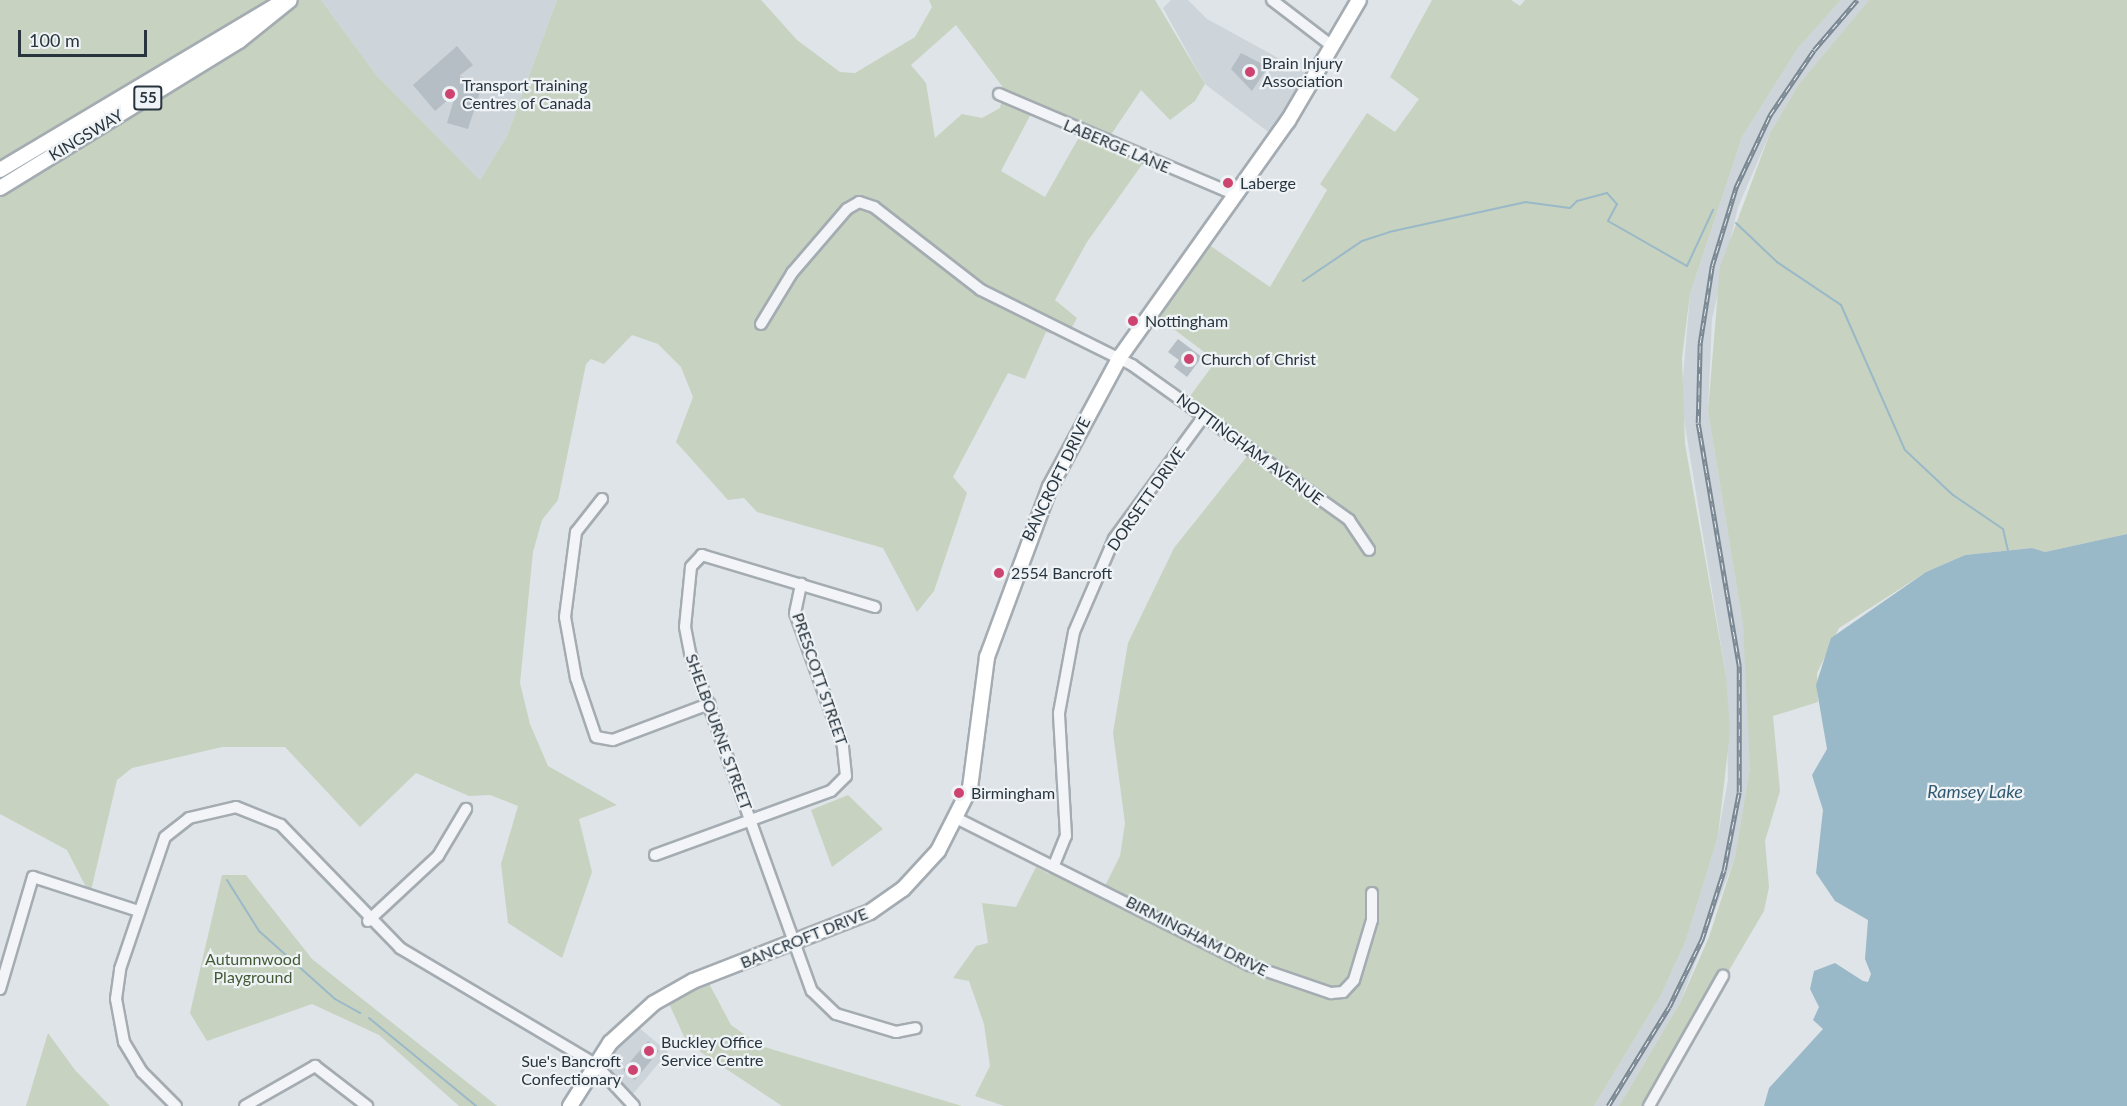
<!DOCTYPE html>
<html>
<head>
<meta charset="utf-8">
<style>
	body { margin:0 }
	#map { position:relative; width:2127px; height:1106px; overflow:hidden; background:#dfe4e8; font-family:Lato,sans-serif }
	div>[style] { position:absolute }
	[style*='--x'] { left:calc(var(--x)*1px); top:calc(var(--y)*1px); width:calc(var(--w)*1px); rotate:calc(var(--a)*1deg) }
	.built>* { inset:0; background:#cdd4da }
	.green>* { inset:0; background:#c8d2c0 }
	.water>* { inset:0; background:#9ab9c8 }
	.stream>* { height:2px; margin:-1px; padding:0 1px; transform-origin:1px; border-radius:1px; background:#9ab9c8 }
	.building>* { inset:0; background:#b6bec5 }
	.roads { filter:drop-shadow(2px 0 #a4acb2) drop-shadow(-2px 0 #a4acb2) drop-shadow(0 2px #a4acb2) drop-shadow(0 -2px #a4acb2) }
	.minor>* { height:10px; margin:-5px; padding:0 5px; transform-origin:5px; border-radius:5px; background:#f2f4f7 }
	.major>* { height:14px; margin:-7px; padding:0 7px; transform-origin:7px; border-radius:7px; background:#fff }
	.rail>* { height:4.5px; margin-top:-2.25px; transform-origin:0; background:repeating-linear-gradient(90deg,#eff3f6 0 7px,#798792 0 14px); box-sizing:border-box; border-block:2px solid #798792 }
	.dots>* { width:16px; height:16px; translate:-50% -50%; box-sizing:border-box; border:3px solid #eff3f6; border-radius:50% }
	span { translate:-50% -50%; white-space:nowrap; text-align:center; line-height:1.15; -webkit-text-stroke:4.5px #eff3f6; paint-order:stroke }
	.shield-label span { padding:2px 4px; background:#eff3f6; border:2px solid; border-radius:4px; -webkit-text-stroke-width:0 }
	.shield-label { font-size:15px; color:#28353f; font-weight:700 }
	.poi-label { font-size:16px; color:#28353f }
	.left { translate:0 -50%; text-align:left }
	.right { translate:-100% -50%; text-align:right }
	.street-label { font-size:16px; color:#28353f }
	.park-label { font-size:16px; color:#435b35 }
	.water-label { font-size:18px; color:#325b73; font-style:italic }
	.scale { position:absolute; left:18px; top:30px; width:129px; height:27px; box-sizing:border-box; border:3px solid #28353f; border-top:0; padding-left:8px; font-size:18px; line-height:21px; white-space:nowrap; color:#28353f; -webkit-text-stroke:4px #eff3f6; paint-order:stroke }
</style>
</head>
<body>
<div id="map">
	<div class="built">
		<i style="clip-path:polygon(321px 0,557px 0,507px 136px,480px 180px,377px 76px)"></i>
		<i style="clip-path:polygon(1171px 0,1188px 0,1207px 19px,1313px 77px,1275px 137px,1205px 84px,1163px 8px)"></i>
		<i style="clip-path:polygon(1841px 0,1869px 0,1799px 84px,1770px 133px,1738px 207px,1712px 319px,1708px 411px,1743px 625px,1751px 718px,1750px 767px,1735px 857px,1680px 1003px,1619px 1106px,1594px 1106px,1661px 995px,1686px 940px,1718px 836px,1728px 780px,1726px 676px,1681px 401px,1690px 294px,1742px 137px,1798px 48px)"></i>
		<i style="clip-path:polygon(631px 1021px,668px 1052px,628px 1100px,596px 1064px)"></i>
	</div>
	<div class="green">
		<i style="clip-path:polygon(evenodd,0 0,321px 0,377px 76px,480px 180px,507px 136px,557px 0,761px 0,797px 40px,840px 72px,855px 73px,915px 37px,932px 7px,929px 0,1155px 0,1205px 84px,1195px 101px,1170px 120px,1141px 90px,1106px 142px,1146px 159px,1087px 242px,1055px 300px,1077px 318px,1066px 338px,1046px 332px,1025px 379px,1008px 373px,953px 477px,967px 493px,934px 591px,917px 612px,883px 548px,757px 512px,744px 498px,728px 500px,676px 442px,693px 397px,681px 367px,658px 344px,632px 335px,604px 364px,591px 359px,586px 364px,558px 500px,542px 520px,533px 552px,520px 683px,530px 724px,548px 766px,617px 805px,579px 819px,592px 872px,562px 958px,508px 923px,501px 864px,518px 806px,490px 795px,469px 796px,416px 773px,360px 827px,285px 747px,222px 747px,132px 768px,117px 780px,90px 895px,67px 850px,0 814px,0 0,956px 25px,1005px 90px,1000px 108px,982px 118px,962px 114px,935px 138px,926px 83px,911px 65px,956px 25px,0 0,1033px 110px,1082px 132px,1045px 197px,1001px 171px,1033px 110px)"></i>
		<i style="clip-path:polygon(1432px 0,1511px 0,1520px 6px,1525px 0,1841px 0,1798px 48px,1742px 137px,1690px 294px,1682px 358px,1685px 444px,1726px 676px,1730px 731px,1718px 836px,1686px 940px,1661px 995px,1594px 1106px,1004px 1106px,975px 1096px,990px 1066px,984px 1024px,969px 981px,953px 978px,976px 946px,988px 943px,982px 903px,1016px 907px,1036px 867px,1049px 874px,1052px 866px,1103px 890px,1120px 856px,1125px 823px,1113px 733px,1128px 643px,1174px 548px,1256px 445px,1190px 396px,1216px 361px,1150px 311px,1202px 240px,1270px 287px,1327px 190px,1320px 184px,1367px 113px,1395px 132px,1419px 99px,1390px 77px)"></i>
		<i style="clip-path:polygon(1869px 0,2127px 0,2127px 534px,2045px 552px,2032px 548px,1965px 555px,1926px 572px,1839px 628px,1817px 673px,1818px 702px,1773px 716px,1780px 791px,1765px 841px,1769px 887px,1764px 911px,1649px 1106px,1619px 1106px,1680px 1003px,1709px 937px,1735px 857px,1750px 767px,1743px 625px,1708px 411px,1720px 267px,1770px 133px,1799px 84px)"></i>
		<i style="clip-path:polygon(848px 795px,883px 829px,832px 867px,811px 810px)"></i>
		<i style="clip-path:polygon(222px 875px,246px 875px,312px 959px,497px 1106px,459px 1106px,379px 1035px,312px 1004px,207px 1041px,190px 1013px)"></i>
		<i style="clip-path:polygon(705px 976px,731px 1025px,761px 1046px,962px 1106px,782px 1106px,687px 1043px,665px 995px)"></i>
		<i style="clip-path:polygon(48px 1033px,75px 1070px,110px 1106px,26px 1106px)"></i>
	</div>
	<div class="water">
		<i style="clip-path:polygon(2127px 534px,2127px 1106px,1764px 1106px,1769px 1088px,1823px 1029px,1813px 1020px,1819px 1007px,1810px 989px,1814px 971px,1835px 963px,1863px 981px,1868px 982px,1871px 974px,1865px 959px,1868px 920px,1835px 901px,1816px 873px,1823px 810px,1812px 775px,1827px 749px,1816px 685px,1831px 638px,1926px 572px,1965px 555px,2032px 548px,2045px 552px)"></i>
	</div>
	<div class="stream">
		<i style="--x:1736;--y:223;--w:57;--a:43.6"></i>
		<i style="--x:1777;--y:262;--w:77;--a:33.9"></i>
		<i style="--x:1841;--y:305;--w:158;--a:66.2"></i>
		<i style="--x:1905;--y:450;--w:66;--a:43.2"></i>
		<i style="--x:1953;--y:495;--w:60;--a:34.2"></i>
		<i style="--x:2003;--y:529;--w:22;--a:77"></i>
		<i style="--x:1303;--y:281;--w:71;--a:-34.1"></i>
		<i style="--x:1362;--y:241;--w:28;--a:-18"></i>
		<i style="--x:1389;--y:232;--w:139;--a:-12.4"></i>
		<i style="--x:1525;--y:202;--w:45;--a:7.6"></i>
		<i style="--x:1570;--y:208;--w:10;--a:-45"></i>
		<i style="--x:1577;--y:201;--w:31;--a:-15"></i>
		<i style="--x:1607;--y:193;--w:15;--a:48"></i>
		<i style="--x:1617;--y:204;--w:19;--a:118"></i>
		<i style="--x:1608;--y:221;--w:91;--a:29.7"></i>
		<i style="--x:1687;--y:266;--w:62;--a:-65.1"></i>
		<i style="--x:227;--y:880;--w:60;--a:57.9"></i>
		<i style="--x:259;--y:931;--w:102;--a:41.8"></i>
		<i style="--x:335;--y:999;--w:29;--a:29"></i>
		<i style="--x:369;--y:1018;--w:139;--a:39.4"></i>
	</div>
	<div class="building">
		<i style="clip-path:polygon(457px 46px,473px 65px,459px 76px,483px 83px,468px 129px,447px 123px,456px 93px,435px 111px,413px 85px)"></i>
		<i style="clip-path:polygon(1241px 53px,1268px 67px,1252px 91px,1231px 69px)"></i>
		<i style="clip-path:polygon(1178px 339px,1202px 357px,1187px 377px,1174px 367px,1179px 360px,1168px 352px)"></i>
		<i style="clip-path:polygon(648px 1041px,659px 1051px,635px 1080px,623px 1070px)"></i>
	</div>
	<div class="roads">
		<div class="minor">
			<i style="--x:1272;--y:0;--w:76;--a:37.5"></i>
			<i style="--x:999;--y:94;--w:258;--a:23.1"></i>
			<i style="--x:761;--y:324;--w:60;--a:-58.7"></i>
			<i style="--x:792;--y:273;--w:84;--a:-49.3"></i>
			<i style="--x:847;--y:209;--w:14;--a:-30"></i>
			<i style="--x:859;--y:202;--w:16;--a:18"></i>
			<i style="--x:874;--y:207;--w:135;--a:37.8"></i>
			<i style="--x:981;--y:290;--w:169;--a:26.4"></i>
			<i style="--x:1132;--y:365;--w:267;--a:35.5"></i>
			<i style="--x:1349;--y:520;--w:36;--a:56"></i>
			<i style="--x:602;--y:499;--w:42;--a:128.2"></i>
			<i style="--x:576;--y:532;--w:86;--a:97.4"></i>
			<i style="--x:565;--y:617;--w:62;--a:79.8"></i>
			<i style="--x:576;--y:678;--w:62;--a:71.3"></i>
			<i style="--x:596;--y:737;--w:17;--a:10"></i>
			<i style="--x:613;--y:740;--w:103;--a:-20.6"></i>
			<i style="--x:875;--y:607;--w:181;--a:-163.3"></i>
			<i style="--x:702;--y:555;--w:16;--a:133"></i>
			<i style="--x:691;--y:567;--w:60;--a:95.7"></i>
			<i style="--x:685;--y:627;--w:26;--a:79"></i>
			<i style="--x:690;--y:653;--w:359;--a:70.2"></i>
			<i style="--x:812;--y:991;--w:33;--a:44"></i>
			<i style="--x:836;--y:1014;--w:63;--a:16.7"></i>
			<i style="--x:896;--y:1032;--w:20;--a:-11"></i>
			<i style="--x:958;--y:819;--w:326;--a:26.6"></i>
			<i style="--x:1249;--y:965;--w:87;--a:18.9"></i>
			<i style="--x:1331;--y:993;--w:12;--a:-5"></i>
			<i style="--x:1343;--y:992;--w:16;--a:-47"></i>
			<i style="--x:1354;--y:980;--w:63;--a:-73.3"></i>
			<i style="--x:1372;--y:920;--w:27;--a:-90"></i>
			<i style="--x:655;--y:855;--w:187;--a:-20"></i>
			<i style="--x:831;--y:791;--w:21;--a:-45"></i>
			<i style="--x:846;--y:776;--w:30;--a:-96"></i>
			<i style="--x:843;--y:746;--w:141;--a:-109.8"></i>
			<i style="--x:795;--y:613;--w:30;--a:-78"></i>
			<i style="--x:1054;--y:865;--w:31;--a:-68"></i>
			<i style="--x:1066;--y:836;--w:123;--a:-93.3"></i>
			<i style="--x:1059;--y:713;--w:82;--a:-79.5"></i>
			<i style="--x:1074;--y:632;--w:101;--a:-66.7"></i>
			<i style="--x:1114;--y:539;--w:152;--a:-53.8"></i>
			<i style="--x:368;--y:921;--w:96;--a:-42.9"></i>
			<i style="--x:438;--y:856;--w:55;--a:-59.2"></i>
			<i style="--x:0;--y:989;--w:117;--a:-73.6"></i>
			<i style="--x:33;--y:877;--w:110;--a:17.9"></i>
			<i style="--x:176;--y:1106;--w:48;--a:-135"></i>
			<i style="--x:142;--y:1072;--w:35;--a:-121"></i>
			<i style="--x:124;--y:1042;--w:44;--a:-100.5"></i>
			<i style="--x:116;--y:999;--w:30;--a:-82"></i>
			<i style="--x:120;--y:969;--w:139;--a:-71.2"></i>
			<i style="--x:165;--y:837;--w:31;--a:-38"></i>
			<i style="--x:189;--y:818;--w:48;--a:-13.2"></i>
			<i style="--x:236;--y:807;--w:48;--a:21.8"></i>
			<i style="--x:281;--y:825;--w:171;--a:45.9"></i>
			<i style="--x:400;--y:948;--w:227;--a:30.7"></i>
			<i style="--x:595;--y:1064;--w:57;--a:47.1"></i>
			<i style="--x:245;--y:1106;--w:81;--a:-29.7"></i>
			<i style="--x:315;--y:1066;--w:66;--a:37.6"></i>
			<i style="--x:1649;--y:1106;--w:150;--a:-60.4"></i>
		</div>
		<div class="major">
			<i style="--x:0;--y:170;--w:324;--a:-30.8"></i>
			<i style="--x:0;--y:188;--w:281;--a:-31.6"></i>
			<i style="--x:239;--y:41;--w:65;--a:-38.8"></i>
			<i style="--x:570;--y:1106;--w:75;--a:-57.6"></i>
			<i style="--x:610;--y:1043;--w:59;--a:-42.3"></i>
			<i style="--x:654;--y:1003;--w:45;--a:-29.4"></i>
			<i style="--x:693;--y:981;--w:190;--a:-21.3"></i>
			<i style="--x:870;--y:912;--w:40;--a:-34.9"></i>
			<i style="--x:903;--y:889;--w:52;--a:-47.4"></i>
			<i style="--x:938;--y:851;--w:71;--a:-63.1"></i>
			<i style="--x:970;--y:788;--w:132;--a:-82.6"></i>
			<i style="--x:987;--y:657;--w:181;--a:-69.7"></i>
			<i style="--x:1050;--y:487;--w:148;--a:-61.7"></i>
			<i style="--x:1120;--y:357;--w:290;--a:-54.6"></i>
			<i style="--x:1288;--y:121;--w:140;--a:-59.6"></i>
		</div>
	</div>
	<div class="rail">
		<i style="--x:1608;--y:1106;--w:116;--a:-58.4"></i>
		<i style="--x:1669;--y:1007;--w:76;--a:-64.1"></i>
		<i style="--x:1702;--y:939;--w:72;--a:-72.3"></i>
		<i style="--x:1724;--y:870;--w:79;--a:-79.1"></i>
		<i style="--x:1739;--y:792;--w:126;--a:-90"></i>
		<i style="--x:1739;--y:666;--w:246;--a:-99.6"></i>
		<i style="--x:1698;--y:423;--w:80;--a:-88.6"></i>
		<i style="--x:1700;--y:343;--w:78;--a:-81.1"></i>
		<i style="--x:1712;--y:266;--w:83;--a:-73.1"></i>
		<i style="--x:1736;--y:187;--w:80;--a:-64.7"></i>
		<i style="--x:1770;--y:115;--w:78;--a:-55.9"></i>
		<i style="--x:1814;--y:50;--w:66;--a:-49.3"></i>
	</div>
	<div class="dots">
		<i style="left:1250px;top:72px;background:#cd4471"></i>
		<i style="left:450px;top:94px;background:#cd4471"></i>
		<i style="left:1228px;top:183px;background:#cd4471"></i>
		<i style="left:1133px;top:321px;background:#cd4471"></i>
		<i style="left:1189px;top:359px;background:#cd4471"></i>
		<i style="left:999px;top:573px;background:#cd4471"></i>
		<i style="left:959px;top:793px;background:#cd4471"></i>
		<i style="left:649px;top:1051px;background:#cd4471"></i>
		<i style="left:633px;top:1070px;background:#cd4471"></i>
	</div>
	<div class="shield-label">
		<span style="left:148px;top:98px">55</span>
	</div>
	<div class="poi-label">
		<span class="left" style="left:1262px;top:72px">Brain Injury<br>Association</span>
		<span class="left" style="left:462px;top:94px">Transport Training<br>Centres of Canada</span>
		<span class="left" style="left:1240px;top:183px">Laberge</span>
		<span class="left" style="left:1145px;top:321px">Nottingham</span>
		<span class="left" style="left:1201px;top:359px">Church of Christ</span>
		<span class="left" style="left:1011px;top:573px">2554 Bancroft</span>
		<span class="left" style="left:971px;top:793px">Birmingham</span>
		<span class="left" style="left:661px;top:1051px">Buckley Office<br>Service Centre</span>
		<span class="right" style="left:621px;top:1070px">Sue's Bancroft<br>Confectionary</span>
	</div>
	<div class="street-label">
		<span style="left:86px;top:135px;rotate:-31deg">KINGSWAY</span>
		<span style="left:1117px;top:146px;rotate:23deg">LABERGE LANE</span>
		<span style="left:1250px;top:449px;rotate:36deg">NOTTINGHAM AVENUE</span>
		<span style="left:1056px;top:479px;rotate:-64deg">BANCROFT DRIVE</span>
		<span style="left:1146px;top:499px;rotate:-55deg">DORSETT DRIVE</span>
		<span style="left:820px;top:679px;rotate:71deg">PRESCOTT STREET</span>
		<span style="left:719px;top:732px;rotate:70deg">SHELBOURNE STREET</span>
		<span style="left:1197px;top:936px;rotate:27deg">BIRMINGHAM DRIVE</span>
		<span style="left:804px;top:938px;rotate:-22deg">BANCROFT DRIVE</span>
	</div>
	<div class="park-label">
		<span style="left:253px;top:968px">Autumnwood<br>Playground</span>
	</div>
	<div class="water-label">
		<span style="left:1975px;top:791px">Ramsey Lake</span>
	</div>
	<div class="scale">100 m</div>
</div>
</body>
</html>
